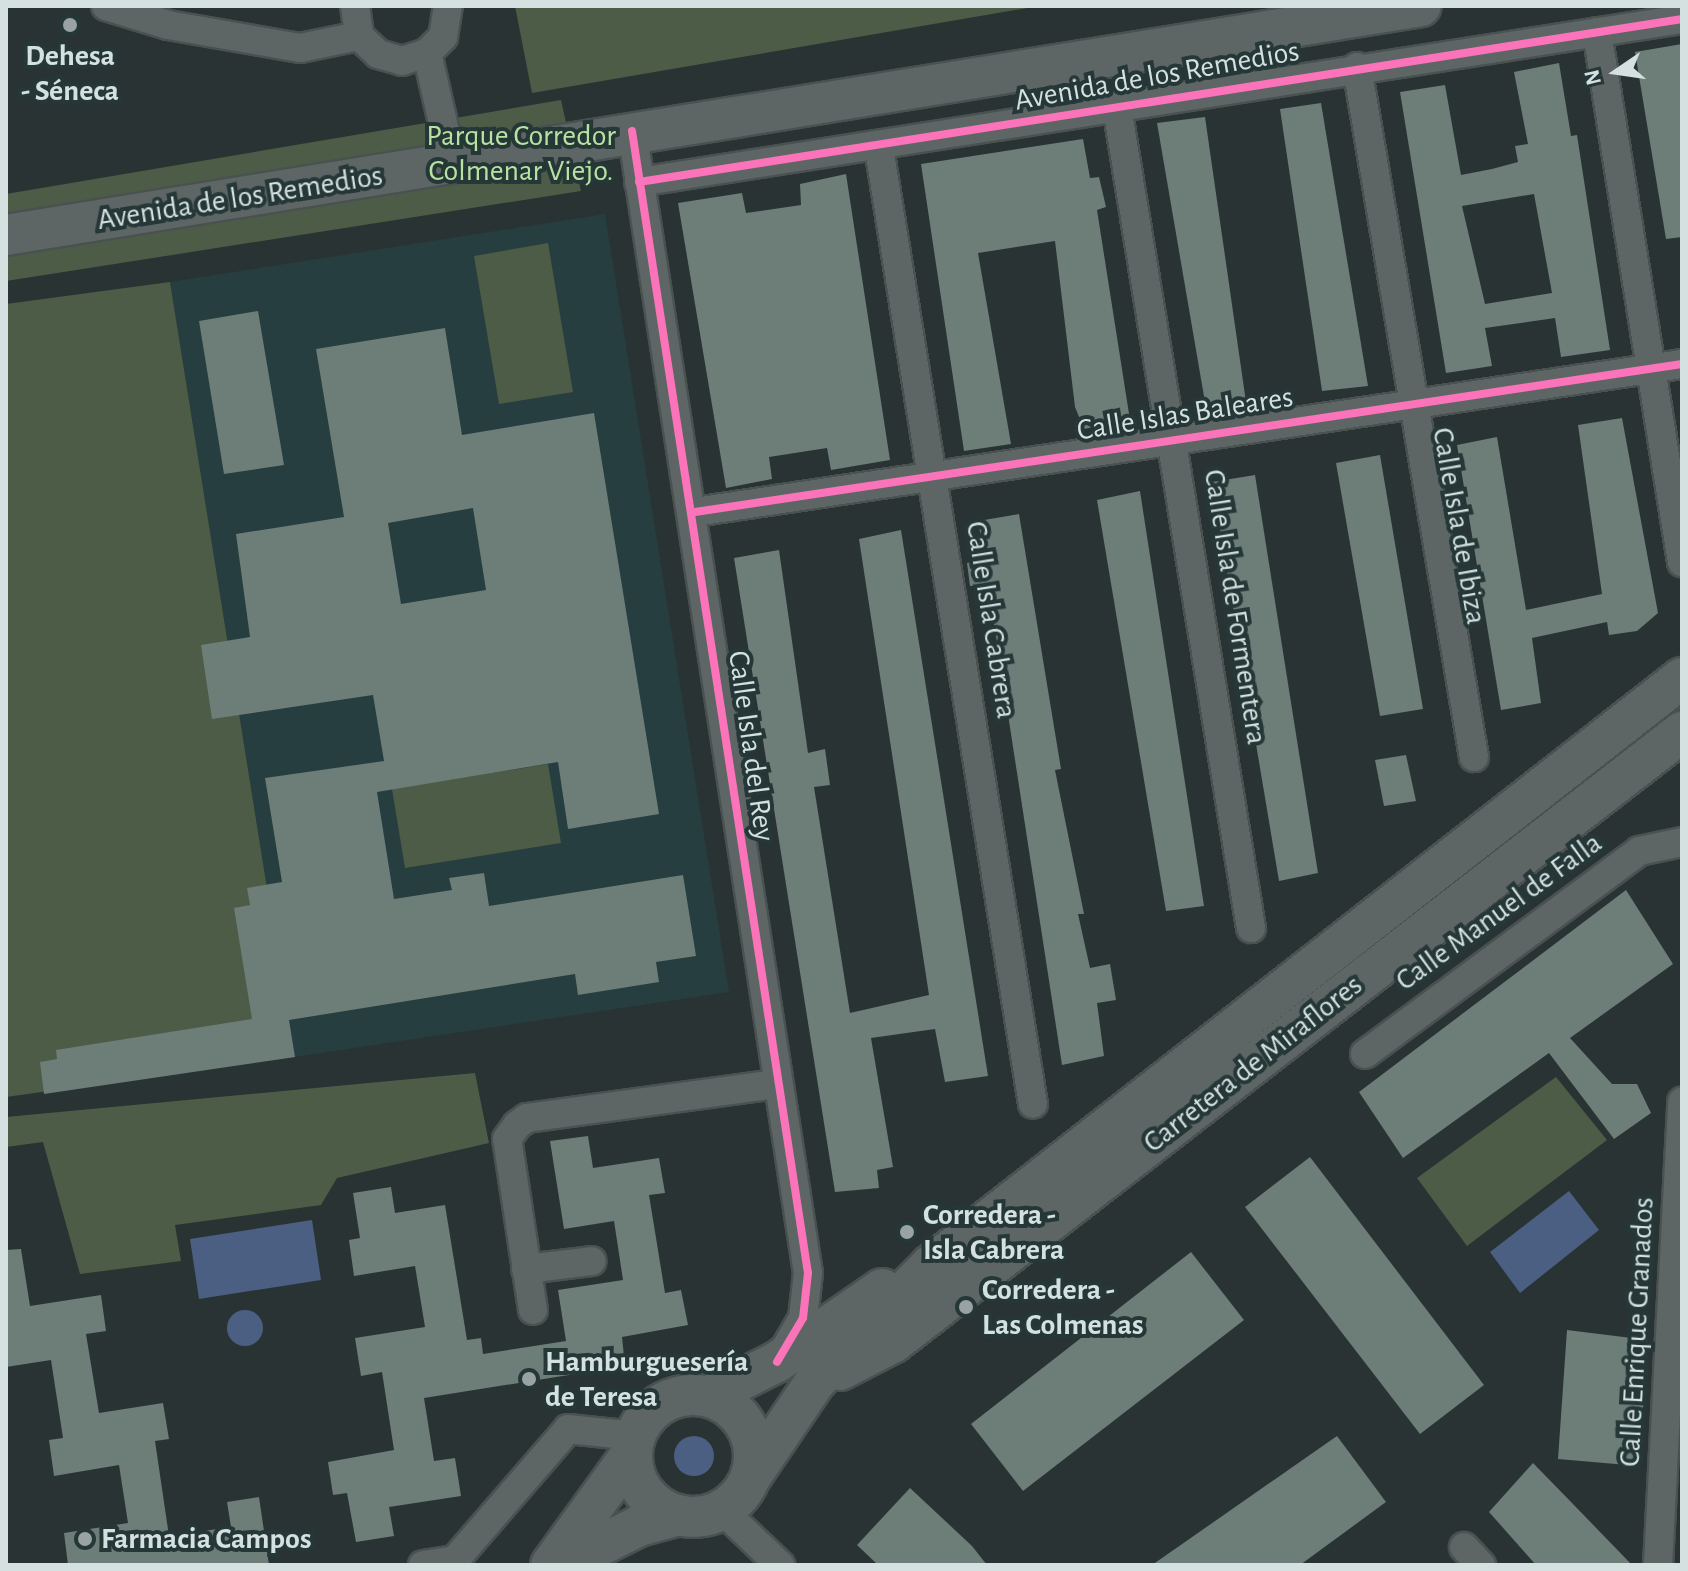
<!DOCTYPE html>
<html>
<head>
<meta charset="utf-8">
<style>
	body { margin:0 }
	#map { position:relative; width:1688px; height:1571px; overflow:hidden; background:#293333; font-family:"Alegreya Sans",sans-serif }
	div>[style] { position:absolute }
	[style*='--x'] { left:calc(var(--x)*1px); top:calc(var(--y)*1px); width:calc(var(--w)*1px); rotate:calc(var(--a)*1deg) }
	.built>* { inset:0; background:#263e3f }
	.green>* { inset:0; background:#4d5c47 }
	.water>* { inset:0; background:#4a5f82 }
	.round { border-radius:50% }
	.building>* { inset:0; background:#6d7d78 }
	.roads { filter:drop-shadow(2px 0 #495151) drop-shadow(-2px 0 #495151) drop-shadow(0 2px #495151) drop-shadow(0 -2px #495151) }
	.minor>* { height:28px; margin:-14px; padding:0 14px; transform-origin:14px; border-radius:14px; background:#5e6565 }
	.secondary>* { height:40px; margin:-20px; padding:0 20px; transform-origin:20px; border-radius:20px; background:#5e6565 }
	.secondary>.ring { margin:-20px; padding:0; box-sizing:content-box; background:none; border:40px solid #5e6565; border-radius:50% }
	.cycleway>* { height:8px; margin:-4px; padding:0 4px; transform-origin:4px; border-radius:4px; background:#fb73b8 }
	.dots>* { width:22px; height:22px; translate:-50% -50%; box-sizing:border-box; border:4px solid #253737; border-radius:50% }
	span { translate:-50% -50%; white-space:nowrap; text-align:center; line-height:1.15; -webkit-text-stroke:8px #253737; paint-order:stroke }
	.poi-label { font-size:30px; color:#d5e0e0; font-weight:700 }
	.left { translate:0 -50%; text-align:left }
	.street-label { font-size:30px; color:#d5e0e0 }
	.park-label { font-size:30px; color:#b8e2a1 }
	.frame { position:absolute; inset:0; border:8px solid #d5e0e0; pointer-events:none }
	.north { position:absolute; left:1576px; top:32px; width:80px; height:80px; -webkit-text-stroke:6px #253737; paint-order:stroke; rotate:257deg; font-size:22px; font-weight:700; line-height:32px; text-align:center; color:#d5e0e0 }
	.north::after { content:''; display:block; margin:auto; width:28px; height:36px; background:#d5e0e0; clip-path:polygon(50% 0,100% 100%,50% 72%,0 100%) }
</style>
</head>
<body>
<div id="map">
	<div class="built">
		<i style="clip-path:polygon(605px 214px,729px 992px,294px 1057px,170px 282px)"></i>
	</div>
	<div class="green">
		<i style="clip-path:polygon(515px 6px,1039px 6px,532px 93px)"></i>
		<i style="clip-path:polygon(561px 100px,581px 191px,6px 281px,6px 194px)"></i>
		<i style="clip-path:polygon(548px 243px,573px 392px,499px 404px,474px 256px)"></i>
		<i style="clip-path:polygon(170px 282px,294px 1057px,6px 1097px,6px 304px)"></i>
		<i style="clip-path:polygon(548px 764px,561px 843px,405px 868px,392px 789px)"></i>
		<i style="clip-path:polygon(475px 1073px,489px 1143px,337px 1178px,321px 1205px,175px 1225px,181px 1261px,80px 1274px,43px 1142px,6px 1147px,6px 1117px)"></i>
		<i style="clip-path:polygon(1556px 1077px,1607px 1140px,1467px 1246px,1417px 1178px)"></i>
	</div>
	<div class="water">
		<i style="clip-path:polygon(1569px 1191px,1599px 1230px,1520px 1293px,1490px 1252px)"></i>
		<i style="clip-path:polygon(312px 1220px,321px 1280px,199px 1299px,190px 1239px)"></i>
		<i class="round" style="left:227px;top:1310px;width:36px;height:36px"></i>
		<i class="round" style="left:674px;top:1436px;width:40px;height:40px"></i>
	</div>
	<div class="building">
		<i style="clip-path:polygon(1682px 44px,1682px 237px,1666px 239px,1635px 52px)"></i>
		<i style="clip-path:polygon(evenodd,1559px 63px,1571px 136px,1577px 135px,1610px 350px,1561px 357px,1555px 318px,1485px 328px,1492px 366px,1446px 373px,1400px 92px,1445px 85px,1461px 175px,1492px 169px,1518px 162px,1515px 146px,1528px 144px,1514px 72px,1559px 63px,1534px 194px,1552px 293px,1485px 304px,1462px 206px,1534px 194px)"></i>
		<i style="clip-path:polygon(1321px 103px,1368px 386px,1322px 391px,1280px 109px)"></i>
		<i style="clip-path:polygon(1205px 117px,1246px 402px,1206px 408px,1157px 123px)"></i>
		<i style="clip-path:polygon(1083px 139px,1090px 178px,1099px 177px,1106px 207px,1097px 210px,1130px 420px,1084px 429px,1075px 407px,1055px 241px,978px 253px,1011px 444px,964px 451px,921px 164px)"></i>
		<i style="clip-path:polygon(846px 174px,890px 460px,831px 470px,827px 448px,769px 457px,772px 479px,726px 488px,678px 203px,742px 193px,746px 213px,801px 205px,800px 184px)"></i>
		<i style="clip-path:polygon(258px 311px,284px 465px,224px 474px,199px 321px)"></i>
		<i style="clip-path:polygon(evenodd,445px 328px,462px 435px,594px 413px,659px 814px,568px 829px,558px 762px,377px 792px,394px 899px,452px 890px,449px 878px,484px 873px,489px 906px,683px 875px,696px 956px,656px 962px,659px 982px,578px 995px,575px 974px,289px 1020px,295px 1057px,44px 1094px,40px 1062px,57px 1059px,56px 1050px,252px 1019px,234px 908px,250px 905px,247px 888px,282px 882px,265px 778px,384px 761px,373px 695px,212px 719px,201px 645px,250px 637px,236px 534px,344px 517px,316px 349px,445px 328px,473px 508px,486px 590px,401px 604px,388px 523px,473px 508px)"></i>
		<i style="clip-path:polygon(1622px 418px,1658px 613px,1637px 631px,1609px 635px,1607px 622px,1532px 638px,1541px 703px,1501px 710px,1457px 445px,1497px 437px,1526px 610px,1602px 594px,1578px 425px)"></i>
		<i style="clip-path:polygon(1380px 455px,1423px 709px,1380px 716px,1336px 463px)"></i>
		<i style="clip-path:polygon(1255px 475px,1318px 873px,1279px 881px,1212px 482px)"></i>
		<i style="clip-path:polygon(1140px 491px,1204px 906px,1166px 911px,1097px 500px)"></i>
		<i style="clip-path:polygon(1019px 514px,1061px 769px,1055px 770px,1084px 914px,1078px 914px,1090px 968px,1110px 964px,1116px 1000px,1097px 1003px,1104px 1056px,1062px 1065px,995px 630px,986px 586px,970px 586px,967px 563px,985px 559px,978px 521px)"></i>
		<i style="clip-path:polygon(901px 530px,988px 1076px,945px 1082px,935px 1029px,871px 1038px,893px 1167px,877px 1170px,879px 1188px,835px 1192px,734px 558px,779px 550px,808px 753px,825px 749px,830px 785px,814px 787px,850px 1013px,929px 995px,859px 539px)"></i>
		<i style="clip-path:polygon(1406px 755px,1416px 801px,1384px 806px,1375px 760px)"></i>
		<i style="clip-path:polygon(1626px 890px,1673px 964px,1570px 1038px,1612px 1084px,1637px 1084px,1651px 1113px,1614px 1139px,1549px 1053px,1403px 1158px,1359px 1092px)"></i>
		<i style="clip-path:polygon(588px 1136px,593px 1168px,659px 1158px,665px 1193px,649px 1195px,665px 1293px,681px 1290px,688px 1325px,622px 1337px,625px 1366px,424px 1398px,434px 1461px,455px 1458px,461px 1496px,389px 1507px,394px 1536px,356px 1542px,347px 1493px,333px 1495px,328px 1462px,394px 1450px,382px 1372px,361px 1376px,355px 1338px,425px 1327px,415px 1266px,354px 1276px,349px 1240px,360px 1238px,353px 1193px,391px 1187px,395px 1213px,445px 1205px,467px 1340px,481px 1338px,483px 1354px,566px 1341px,558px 1290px,623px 1280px,614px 1221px,564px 1229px,550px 1141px)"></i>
		<i style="clip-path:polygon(1310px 1157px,1484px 1385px,1420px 1434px,1245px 1207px)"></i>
		<i style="clip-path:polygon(21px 1249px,30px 1306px,101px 1295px,106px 1331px,86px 1334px,99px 1413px,163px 1403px,169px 1439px,155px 1441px,169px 1536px,231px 1527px,227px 1502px,259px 1497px,269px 1565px,68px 1565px,64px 1533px,128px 1523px,119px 1465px,54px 1476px,49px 1440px,63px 1438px,51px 1360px,6px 1367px,6px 1250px)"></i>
		<i style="clip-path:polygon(1191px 1252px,1244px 1320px,1023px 1491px,971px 1424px)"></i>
		<i style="clip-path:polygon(1567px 1330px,1648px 1340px,1639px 1466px,1558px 1459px)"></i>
		<i style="clip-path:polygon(1337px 1436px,1386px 1502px,1300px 1565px,1152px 1565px)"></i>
		<i style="clip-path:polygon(1533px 1463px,1572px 1503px,1632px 1565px,1536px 1565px,1489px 1512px)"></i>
		<i style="clip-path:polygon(910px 1488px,972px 1546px,987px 1565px,878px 1565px,857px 1545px)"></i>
	</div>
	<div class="roads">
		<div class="minor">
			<i style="--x:106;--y:6;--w:65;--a:17"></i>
			<i style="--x:168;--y:25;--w:134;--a:9.9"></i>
			<i style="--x:300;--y:48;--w:60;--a:-11.5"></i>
			<i style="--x:355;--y:6;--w:30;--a:82"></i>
			<i style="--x:359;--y:36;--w:26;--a:43"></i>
			<i style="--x:378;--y:54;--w:25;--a:16"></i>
			<i style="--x:402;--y:61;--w:26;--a:-18"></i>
			<i style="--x:427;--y:53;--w:23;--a:-45"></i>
			<i style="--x:443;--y:37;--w:31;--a:-81"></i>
			<i style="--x:1597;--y:32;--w:537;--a:80.89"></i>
			<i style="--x:427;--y:53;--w:112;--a:77.1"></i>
			<i style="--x:1357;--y:67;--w:700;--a:80.38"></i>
			<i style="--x:1117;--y:107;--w:832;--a:80.73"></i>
			<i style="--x:632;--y:131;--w:1155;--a:81.24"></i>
			<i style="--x:808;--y:1273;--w:45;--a:96.3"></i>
			<i style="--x:803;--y:1318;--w:42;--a:120.3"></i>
			<i style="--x:879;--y:148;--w:968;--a:80.85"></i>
			<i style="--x:639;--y:182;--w:1056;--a:-8.88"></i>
			<i style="--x:695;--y:512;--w:998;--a:-8.53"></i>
			<i style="--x:1365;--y:1054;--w:341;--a:-36.5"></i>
			<i style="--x:1639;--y:851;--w:44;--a:-11.8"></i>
			<i style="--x:526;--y:1269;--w:66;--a:-6.9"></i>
			<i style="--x:533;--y:1310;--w:173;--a:-98.6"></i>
			<i style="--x:507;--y:1139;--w:17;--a:-54"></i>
			<i style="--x:517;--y:1125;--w:12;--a:-35"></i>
			<i style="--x:527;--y:1118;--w:251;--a:-7.8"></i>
			<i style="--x:723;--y:1511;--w:79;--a:43.5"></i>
			<i style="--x:1464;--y:1547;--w:25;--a:47"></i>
			<i style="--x:423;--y:1565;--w:32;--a:-9"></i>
			<i style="--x:455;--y:1560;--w:173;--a:-49.2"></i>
			<i style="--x:568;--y:1429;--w:67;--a:6"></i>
			<i style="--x:1658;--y:1565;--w:464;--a:-87"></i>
		</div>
		<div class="secondary">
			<i style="--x:6;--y:235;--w:1433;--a:-9.19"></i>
			<i style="--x:840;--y:1370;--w:61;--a:-27.4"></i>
			<i style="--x:894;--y:1342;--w:997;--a:-37.74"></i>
			<i class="ring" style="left:632px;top:1395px;width:82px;height:82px"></i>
			<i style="--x:709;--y:1396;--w:76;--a:-26.6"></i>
			<i style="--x:777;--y:1362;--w:128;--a:-34.8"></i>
			<i style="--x:752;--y:1475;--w:112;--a:-55.9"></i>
			<i style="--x:815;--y:1382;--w:165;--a:-45.2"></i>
			<i style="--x:931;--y:1265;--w:953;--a:-38.01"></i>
			<i style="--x:551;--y:1565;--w:138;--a:-54.1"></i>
			<i style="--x:561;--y:1565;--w:87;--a:-26.6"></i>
			<i style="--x:639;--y:1526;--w:41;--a:-15.4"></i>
		</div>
	</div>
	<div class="cycleway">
		<i style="--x:632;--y:131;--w:1155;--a:81.24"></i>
		<i style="--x:808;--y:1273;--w:45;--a:96.3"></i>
		<i style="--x:803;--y:1318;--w:51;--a:120.6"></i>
		<i style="--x:639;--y:182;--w:1056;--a:-8.88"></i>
		<i style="--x:695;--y:512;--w:998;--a:-8.53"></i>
	</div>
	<div class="dots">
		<i style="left:70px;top:25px;background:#99a3a3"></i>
		<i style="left:907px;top:1232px;background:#99a3a3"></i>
		<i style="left:966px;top:1307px;background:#99a3a3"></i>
		<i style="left:529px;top:1379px;background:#99a3a3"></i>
		<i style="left:85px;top:1539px;background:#99a3a3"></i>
	</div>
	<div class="poi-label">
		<span style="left:70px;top:73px">Dehesa<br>- Séneca</span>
		<span class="left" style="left:923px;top:1232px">Corredera -<br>Isla Cabrera</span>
		<span class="left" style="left:982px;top:1307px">Corredera -<br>Las Colmenas</span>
		<span class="left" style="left:545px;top:1379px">Hamburguesería<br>de Teresa</span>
		<span class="left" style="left:101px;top:1539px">Farmacia Campos</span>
	</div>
	<div class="street-label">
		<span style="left:1157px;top:76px;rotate:-10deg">Avenida de los Remedios</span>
		<span style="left:240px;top:198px;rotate:-9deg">Avenida de los Remedios</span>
		<span style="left:1185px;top:414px;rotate:-9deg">Calle Islas Baleares</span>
		<span style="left:1459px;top:526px;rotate:80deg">Calle Isla de Ibiza</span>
		<span style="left:1235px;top:607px;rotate:81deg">Calle Isla de Formentera</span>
		<span style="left:991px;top:620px;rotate:81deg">Calle Isla Cabrera</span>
		<span style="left:751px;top:746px;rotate:82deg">Calle Isla del Rey</span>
		<span style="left:1499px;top:912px;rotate:-36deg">Calle Manuel de Falla</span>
		<span style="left:1253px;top:1064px;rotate:-38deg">Carretera de Miraflores</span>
		<span style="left:1637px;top:1332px;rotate:-87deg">Calle Enrique Granados</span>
	</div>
	<div class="park-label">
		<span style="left:521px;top:153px">Parque Corredor<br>Colmenar Viejo.</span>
	</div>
	<div class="frame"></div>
	<div class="north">N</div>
</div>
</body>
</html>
